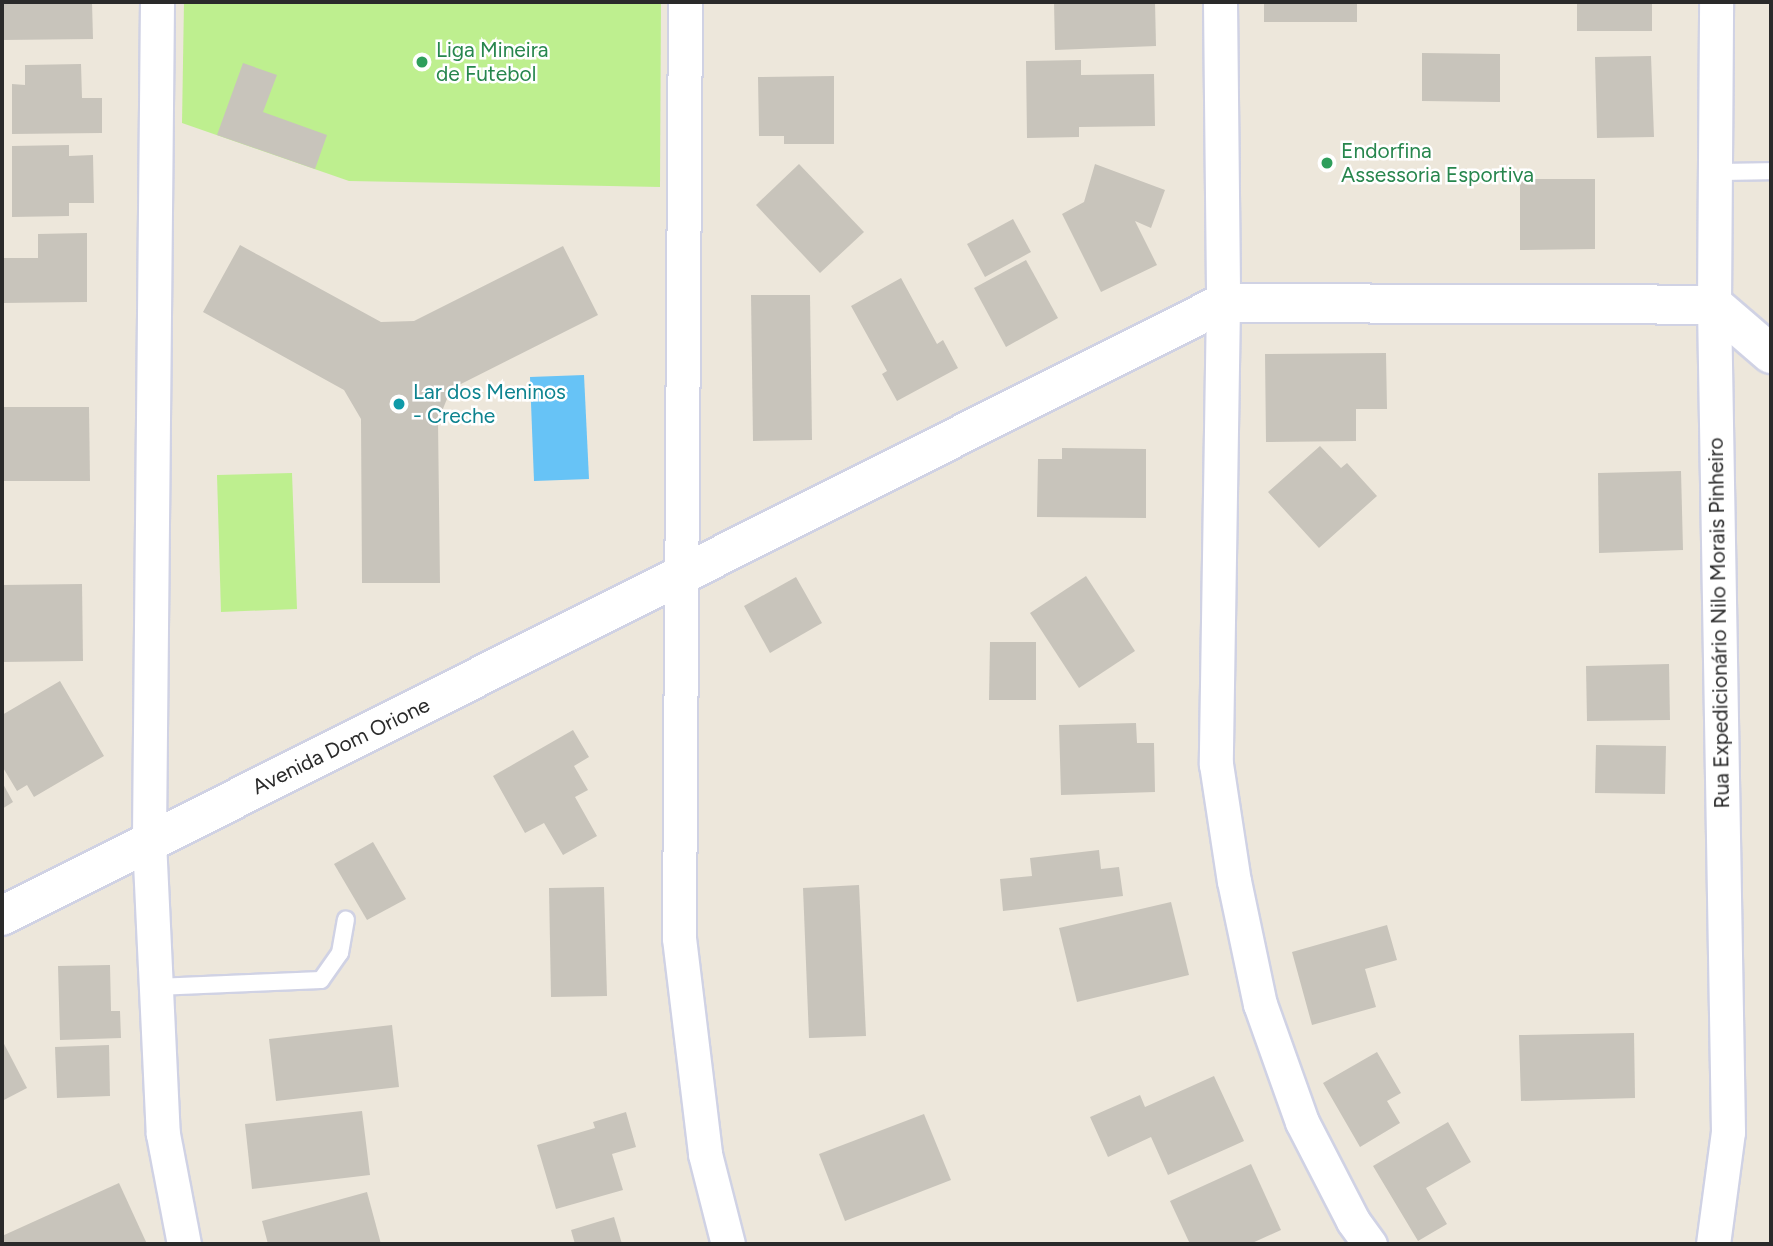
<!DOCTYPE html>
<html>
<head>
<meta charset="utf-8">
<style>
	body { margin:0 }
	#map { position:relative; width:1773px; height:1246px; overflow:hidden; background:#ede7db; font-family:Figtree,sans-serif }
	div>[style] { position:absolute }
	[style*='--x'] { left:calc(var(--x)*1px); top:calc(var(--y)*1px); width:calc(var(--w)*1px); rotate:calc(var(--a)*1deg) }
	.pitch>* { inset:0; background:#beef8f }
	.water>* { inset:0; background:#67c3f6 }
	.building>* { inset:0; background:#c8c4bb }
	.roads { filter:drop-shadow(2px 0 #d0d2e4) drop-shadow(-2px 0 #d0d2e4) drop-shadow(0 2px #d0d2e4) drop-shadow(0 -2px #d0d2e4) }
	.lane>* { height:16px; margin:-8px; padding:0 8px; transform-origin:8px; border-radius:8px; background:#fff }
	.street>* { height:33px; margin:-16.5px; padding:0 16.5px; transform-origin:16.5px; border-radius:16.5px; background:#fff }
	.secondary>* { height:38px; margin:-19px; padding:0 19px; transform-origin:19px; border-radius:19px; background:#fff }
	.dots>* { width:19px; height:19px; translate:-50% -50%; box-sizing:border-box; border:4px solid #fff; border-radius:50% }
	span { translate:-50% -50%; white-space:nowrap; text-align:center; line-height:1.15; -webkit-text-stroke:5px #fff; paint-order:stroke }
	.leisure-label { font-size:21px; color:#27864d }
	.left { translate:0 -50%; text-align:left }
	.culture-label { font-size:21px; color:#0d838f }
	.street-label { font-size:21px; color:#2a2a2a }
	.frame { position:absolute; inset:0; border:4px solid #2a2a2a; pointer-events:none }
</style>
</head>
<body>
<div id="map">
	<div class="pitch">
		<i style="clip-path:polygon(184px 2px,661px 2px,660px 187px,349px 181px,182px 123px)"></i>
		<i style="clip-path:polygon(292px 473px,297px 609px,221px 612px,217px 475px)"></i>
	</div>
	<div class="water">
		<i style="clip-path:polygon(584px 375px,589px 479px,534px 481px,530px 377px)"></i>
	</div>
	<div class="building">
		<i style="clip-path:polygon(2px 2px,92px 2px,93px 39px,2px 40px)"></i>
		<i style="clip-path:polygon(1054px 2px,1155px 2px,1156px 46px,1055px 50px)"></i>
		<i style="clip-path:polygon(1264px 2px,1357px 2px,1357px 22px,1264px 22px)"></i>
		<i style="clip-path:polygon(1577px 2px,1652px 2px,1652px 31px,1577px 31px)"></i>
		<i style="clip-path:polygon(1422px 53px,1500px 54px,1500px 102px,1422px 101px)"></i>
		<i style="clip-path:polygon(1651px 56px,1654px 137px,1597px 138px,1595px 57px)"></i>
		<i style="clip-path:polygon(1081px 60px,1081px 75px,1154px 74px,1155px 126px,1079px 127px,1079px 137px,1027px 138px,1026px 61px)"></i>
		<i style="clip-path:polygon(243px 63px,277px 75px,263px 112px,327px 135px,315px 169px,217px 135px)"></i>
		<i style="clip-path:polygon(81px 64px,82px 98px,102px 98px,102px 133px,12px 134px,12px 84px,25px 85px,25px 65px)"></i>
		<i style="clip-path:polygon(834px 76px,834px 144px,784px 144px,784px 136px,759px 136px,758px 77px)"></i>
		<i style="clip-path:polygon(69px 145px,69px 156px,93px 155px,94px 203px,69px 203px,69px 216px,12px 217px,12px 146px)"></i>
		<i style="clip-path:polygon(799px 164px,864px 232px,820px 273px,756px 205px)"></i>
		<i style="clip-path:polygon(1095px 164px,1165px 190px,1151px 228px,1135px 221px,1157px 265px,1101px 292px,1062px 214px,1084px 202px)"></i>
		<i style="clip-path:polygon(1520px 179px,1595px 179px,1595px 249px,1520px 250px)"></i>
		<i style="clip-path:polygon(1013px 219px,1031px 252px,985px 277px,967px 244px)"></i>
		<i style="clip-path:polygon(87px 233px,87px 302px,2px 303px,2px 258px,38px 258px,38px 234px)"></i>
		<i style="clip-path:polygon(240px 245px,381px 322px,414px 321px,563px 246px,598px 315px,451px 389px,438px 421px,440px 583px,362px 583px,361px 419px,344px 390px,203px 312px)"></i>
		<i style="clip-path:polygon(1026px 260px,1058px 318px,1006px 347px,974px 288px)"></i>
		<i style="clip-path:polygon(901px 278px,937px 344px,943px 340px,958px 368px,897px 401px,882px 374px,887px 371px,851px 306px)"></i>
		<i style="clip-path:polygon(751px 295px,810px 295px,812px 440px,753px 441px)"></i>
		<i style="clip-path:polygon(1386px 353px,1387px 409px,1356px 409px,1356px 441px,1266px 442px,1265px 354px)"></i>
		<i style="clip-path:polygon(2px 407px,89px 407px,90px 481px,2px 481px)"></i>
		<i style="clip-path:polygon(1320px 446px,1341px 468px,1347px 463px,1377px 496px,1319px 548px,1268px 492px)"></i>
		<i style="clip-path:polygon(1062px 448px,1146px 449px,1146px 518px,1037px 517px,1038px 459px,1062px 459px)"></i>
		<i style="clip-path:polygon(1681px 471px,1683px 550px,1599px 553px,1598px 473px)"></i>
		<i style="clip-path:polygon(1086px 576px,1135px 651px,1079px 688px,1030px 613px)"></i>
		<i style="clip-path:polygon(796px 577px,822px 623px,770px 653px,744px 606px)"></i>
		<i style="clip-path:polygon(82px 584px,83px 661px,2px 662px,2px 585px)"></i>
		<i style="clip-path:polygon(990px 642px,1036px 642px,1036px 700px,989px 700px)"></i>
		<i style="clip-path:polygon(1669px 664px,1670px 720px,1587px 721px,1586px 666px)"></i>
		<i style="clip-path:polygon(60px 681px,104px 756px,34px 797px,27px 785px,17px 791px,2px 766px,2px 715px)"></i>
		<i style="clip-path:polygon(1136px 723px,1137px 743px,1154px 743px,1155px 792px,1061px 795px,1059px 725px)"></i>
		<i style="clip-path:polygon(573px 730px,589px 757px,574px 766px,588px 790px,575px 797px,597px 836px,563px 855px,544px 823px,525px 833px,493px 776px)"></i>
		<i style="clip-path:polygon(1596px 745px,1666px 746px,1665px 794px,1595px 793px)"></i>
		<i style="clip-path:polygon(2px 782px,13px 802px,2px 809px)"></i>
		<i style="clip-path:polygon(373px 842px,406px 899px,367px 920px,334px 864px)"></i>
		<i style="clip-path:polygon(1099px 850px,1101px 869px,1119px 867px,1123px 896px,1003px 911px,1000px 879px,1032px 876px,1030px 858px)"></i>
		<i style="clip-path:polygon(859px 885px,866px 1036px,809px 1038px,803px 888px)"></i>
		<i style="clip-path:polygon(604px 887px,607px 996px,551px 997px,549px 888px)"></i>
		<i style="clip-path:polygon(1171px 902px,1189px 975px,1077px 1002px,1059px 928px)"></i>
		<i style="clip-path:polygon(1387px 925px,1397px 960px,1365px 969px,1376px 1007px,1312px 1025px,1292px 952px)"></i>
		<i style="clip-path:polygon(110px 965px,111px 1011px,120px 1011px,121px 1038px,60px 1040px,58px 966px)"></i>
		<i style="clip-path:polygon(392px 1025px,399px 1087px,276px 1101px,269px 1039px)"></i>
		<i style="clip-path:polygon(1634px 1033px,1635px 1098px,1521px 1101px,1519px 1035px)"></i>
		<i style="clip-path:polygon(2px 1040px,27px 1088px,2px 1101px)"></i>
		<i style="clip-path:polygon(109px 1045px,110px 1096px,57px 1098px,55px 1047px)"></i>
		<i style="clip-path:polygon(1377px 1052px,1401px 1093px,1387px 1101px,1400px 1123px,1360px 1147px,1323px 1083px)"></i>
		<i style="clip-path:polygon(1214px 1076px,1244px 1141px,1168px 1175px,1151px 1137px,1108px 1157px,1090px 1117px,1140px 1095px,1145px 1107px)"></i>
		<i style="clip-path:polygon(362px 1111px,370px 1175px,252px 1189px,245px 1124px)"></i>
		<i style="clip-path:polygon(626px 1112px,636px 1147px,612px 1154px,623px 1190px,556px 1209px,537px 1145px,595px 1128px,593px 1122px)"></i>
		<i style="clip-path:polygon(924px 1114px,951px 1180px,845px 1221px,819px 1154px)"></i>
		<i style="clip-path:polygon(1448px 1122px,1471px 1162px,1426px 1188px,1447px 1224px,1418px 1241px,1373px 1166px)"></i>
		<i style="clip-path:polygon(1251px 1164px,1281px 1230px,1250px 1244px,1190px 1244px,1170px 1201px)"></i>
		<i style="clip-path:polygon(119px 1183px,147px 1244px,2px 1244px,2px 1236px)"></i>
		<i style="clip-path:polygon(367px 1192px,381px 1244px,268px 1244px,262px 1221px)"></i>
		<i style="clip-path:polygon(614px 1217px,622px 1244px,575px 1244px,571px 1230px)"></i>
	</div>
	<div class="roads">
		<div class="lane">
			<i style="--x:1715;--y:172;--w:56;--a:-1"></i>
			<i style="--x:156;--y:987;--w:165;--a:-2.4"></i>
			<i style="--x:321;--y:980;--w:33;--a:-55"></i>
			<i style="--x:340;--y:953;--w:34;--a:-80"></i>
		</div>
		<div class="street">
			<i style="--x:157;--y:2;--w:839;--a:90.55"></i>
			<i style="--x:149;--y:841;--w:293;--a:87.3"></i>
			<i style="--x:163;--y:1134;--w:112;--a:79.2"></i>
			<i style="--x:685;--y:2;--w:936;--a:90.37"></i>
			<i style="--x:679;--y:938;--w:218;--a:83.1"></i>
			<i style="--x:705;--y:1154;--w:93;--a:75.7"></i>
			<i style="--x:1220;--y:2;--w:301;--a:89.4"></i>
			<i style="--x:1223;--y:303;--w:461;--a:90.9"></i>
			<i style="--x:1216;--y:764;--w:118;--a:81.3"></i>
			<i style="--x:1234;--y:881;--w:126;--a:78.1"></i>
			<i style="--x:1260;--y:1004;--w:125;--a:70.4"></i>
			<i style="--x:1302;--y:1122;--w:111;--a:62.7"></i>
			<i style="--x:1353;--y:1221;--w:29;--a:54"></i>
			<i style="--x:1713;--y:1244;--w:113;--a:-82.4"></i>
			<i style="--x:1728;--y:1132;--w:827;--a:-90.97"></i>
			<i style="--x:1714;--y:305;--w:303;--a:-89.6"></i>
		</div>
		<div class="secondary">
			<i style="--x:2;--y:916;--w:1366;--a:-26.66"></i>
			<i style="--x:1223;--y:303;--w:491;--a:0.2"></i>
			<i style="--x:1714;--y:305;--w:75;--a:40.7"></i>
		</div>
	</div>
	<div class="dots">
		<i style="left:422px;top:62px;background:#2e9e5b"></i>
		<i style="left:1327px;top:163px;background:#2e9e5b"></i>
		<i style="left:399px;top:404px;background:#0f9aa8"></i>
	</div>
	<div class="leisure-label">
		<span class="left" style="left:436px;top:62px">Liga Mineira<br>de Futebol</span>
		<span class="left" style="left:1341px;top:163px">Endorfina<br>Assessoria Esportiva</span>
	</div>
	<div class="culture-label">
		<span class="left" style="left:413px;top:404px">Lar dos Meninos<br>- Creche</span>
	</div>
	<div class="street-label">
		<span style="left:1719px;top:623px;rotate:-91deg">Rua Expedicionário Nilo Morais Pinheiro</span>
		<span style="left:341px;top:746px;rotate:-26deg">Avenida Dom Orione</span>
	</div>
	<div class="frame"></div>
</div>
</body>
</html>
